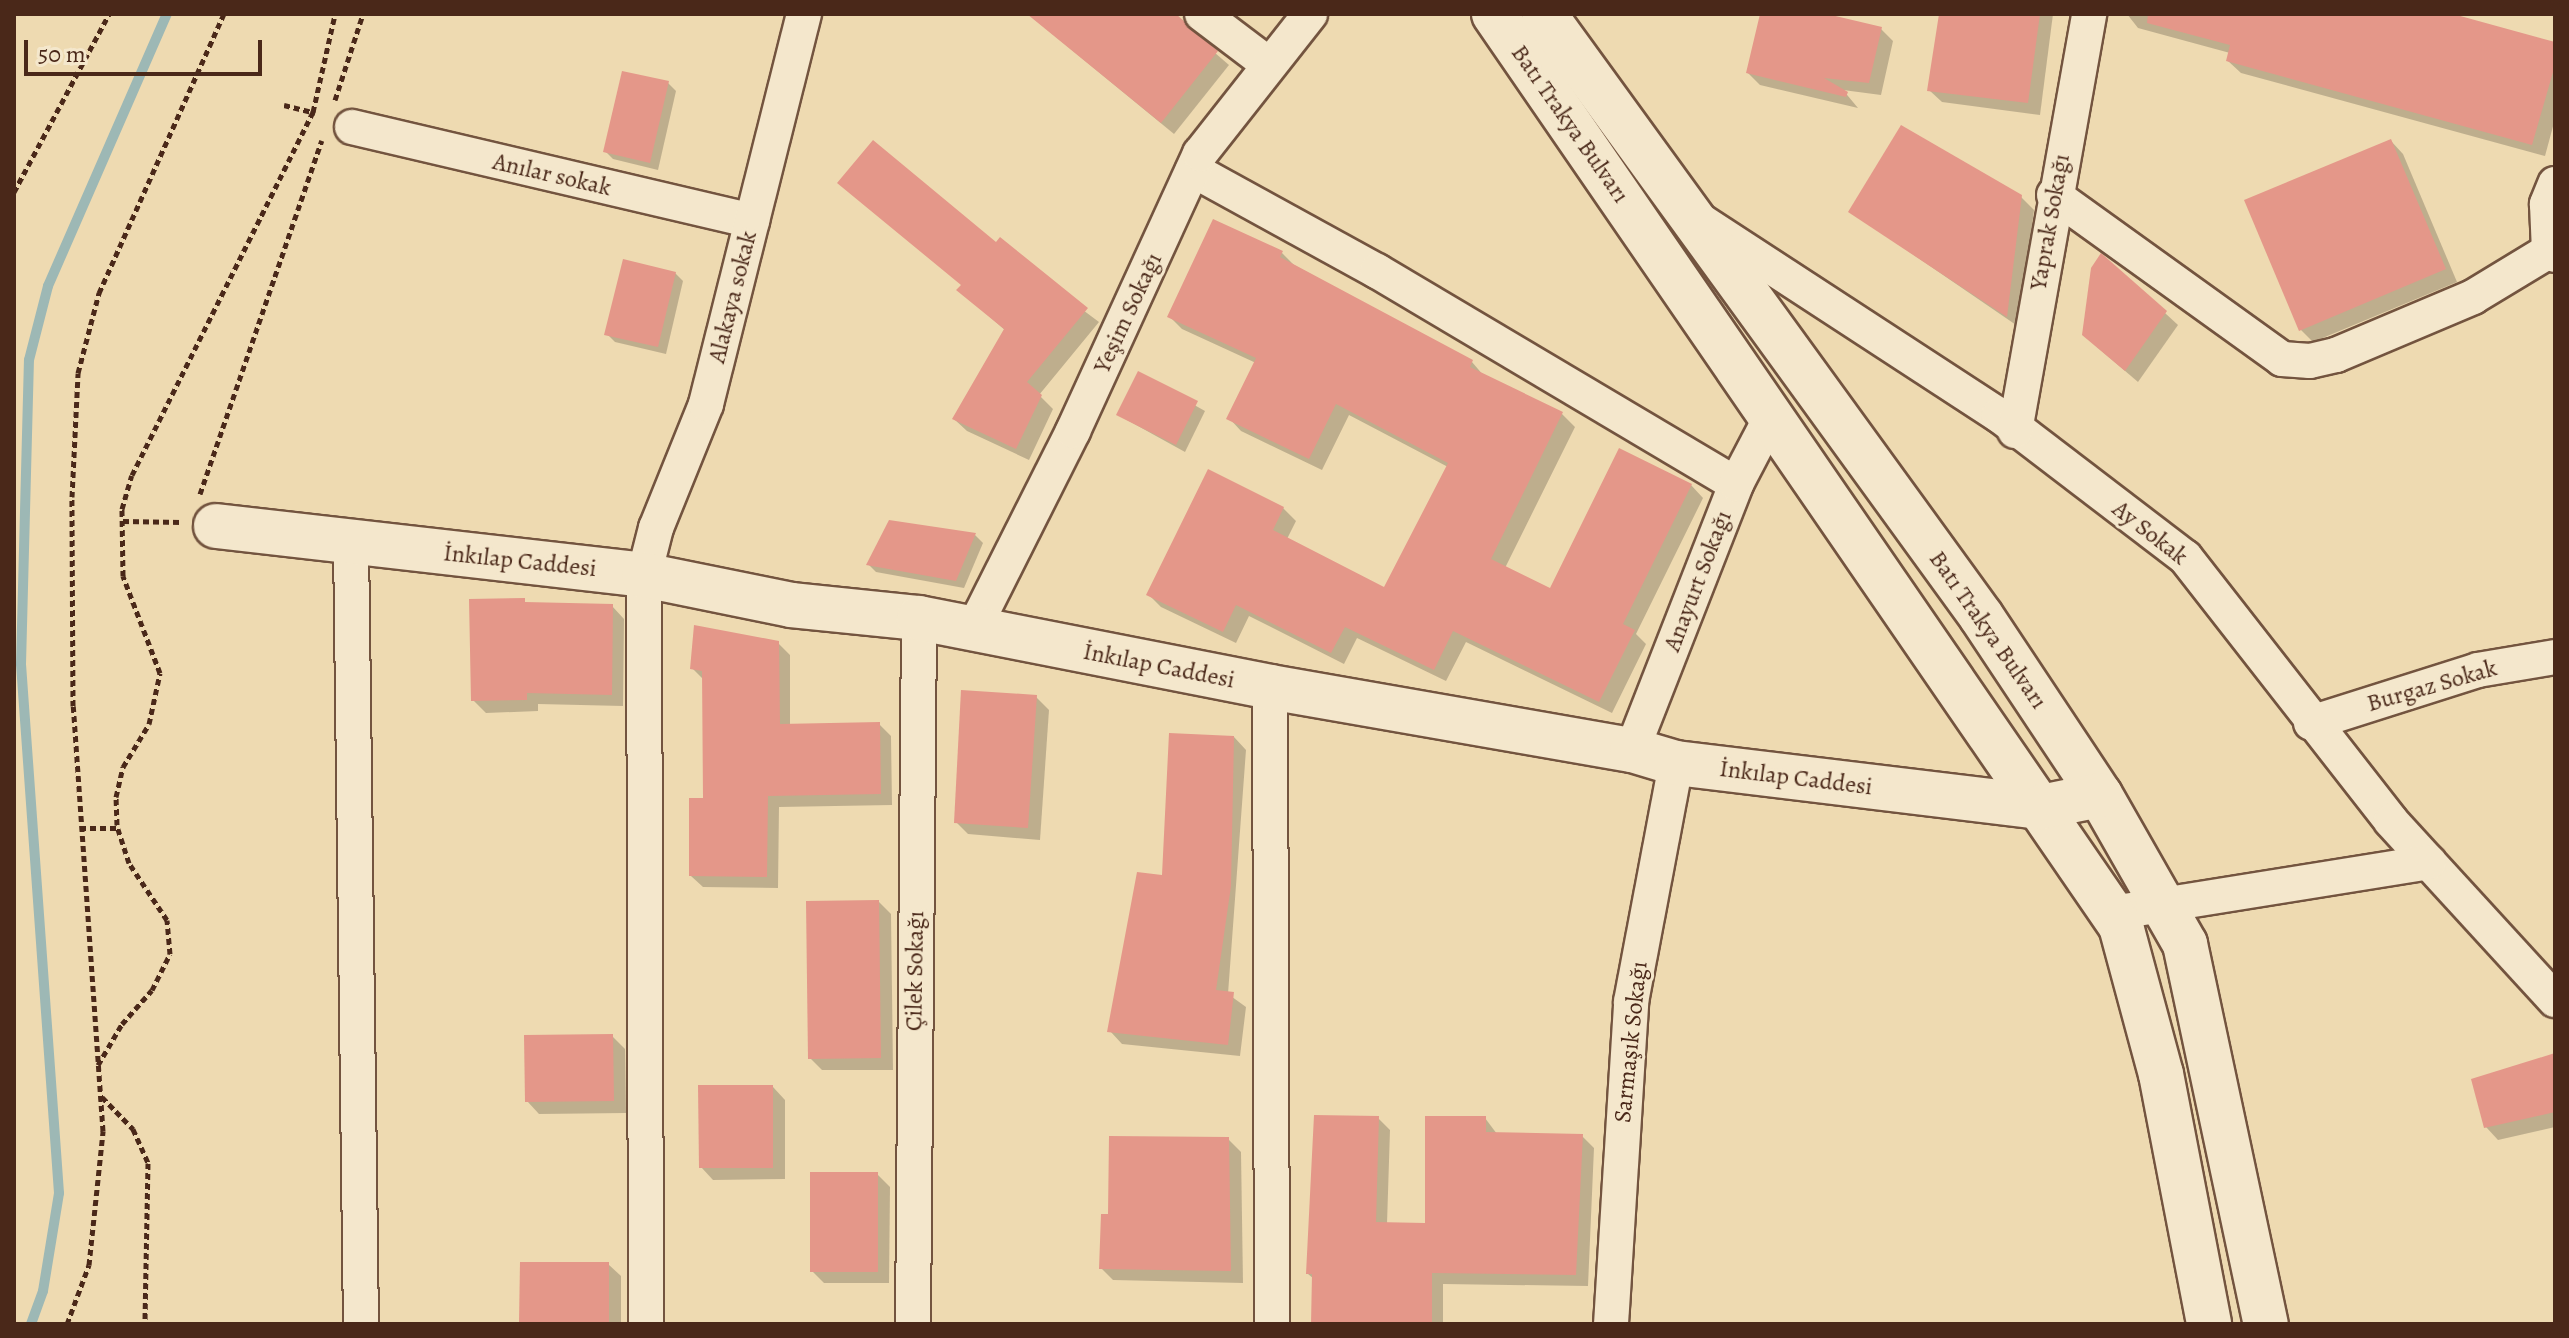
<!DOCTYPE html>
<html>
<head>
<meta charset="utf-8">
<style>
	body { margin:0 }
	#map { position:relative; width:2569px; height:1338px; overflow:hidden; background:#eedab1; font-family:Alegreya,serif }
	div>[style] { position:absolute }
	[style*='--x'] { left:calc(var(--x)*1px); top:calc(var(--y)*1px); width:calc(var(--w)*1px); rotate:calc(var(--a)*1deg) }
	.shadow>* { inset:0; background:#0003 }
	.stream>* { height:10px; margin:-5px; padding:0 5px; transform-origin:5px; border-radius:5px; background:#9db8b5 }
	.building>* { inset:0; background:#e49789 }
	.path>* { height:5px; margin-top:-2.5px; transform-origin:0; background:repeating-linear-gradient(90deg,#4a2819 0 6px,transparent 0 10px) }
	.roads { filter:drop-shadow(2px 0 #73543f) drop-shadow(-2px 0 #73543f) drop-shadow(0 2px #73543f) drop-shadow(0 -2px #73543f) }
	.street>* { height:34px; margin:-17px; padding:0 17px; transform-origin:17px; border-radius:17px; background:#f4e7cc }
	.secondary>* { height:44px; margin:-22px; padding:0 22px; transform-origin:22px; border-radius:22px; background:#f4e7cc }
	span { translate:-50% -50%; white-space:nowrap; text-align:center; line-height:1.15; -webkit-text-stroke:6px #f4e7cc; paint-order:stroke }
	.street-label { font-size:24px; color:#4a2819 }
	.frame { position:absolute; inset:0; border:16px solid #4a2819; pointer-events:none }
	.scale { position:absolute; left:24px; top:40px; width:238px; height:36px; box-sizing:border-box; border:4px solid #4a2819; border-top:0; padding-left:10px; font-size:24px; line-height:28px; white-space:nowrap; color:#4a2819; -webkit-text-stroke:6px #f4e7cc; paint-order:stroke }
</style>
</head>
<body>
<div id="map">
	<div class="shadow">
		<i style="clip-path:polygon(1028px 14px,1170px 14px,1229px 65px,1174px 134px)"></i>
		<i style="clip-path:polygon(1762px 14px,1818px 14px,1881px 29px,1893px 41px,1881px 95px,1843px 90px,1858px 108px,1760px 85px,1748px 73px)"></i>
		<i style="clip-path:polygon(1940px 14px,2053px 14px,2040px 115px,1942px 102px,1929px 90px)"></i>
		<i style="clip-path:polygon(2127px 14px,2451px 14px,2555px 44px,2555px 119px,2545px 156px,2241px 73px,2228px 61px,2230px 53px,2138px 28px)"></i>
		<i style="clip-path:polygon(668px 83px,676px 91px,658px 170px,613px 159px,605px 151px)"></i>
		<i style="clip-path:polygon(2391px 141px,2403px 154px,2457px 282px,2313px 342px,2300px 329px)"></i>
		<i style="clip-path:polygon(2021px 197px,2034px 210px,2019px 327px,1851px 212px)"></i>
		<i style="clip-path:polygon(996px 245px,1099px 322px,1039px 395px,1053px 409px,1029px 460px,967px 431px,954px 419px,1006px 331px,959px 290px)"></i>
		<i style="clip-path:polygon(1281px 252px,1294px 265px,1472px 362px,1484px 376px,1562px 414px,1575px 427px,1505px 568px,1551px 590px,1691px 485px,1703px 498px,1636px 634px,1646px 644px,1612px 713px,1466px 642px,1446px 681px,1357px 638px,1344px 664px,1249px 616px,1236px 643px,1161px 607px,1149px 595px,1283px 508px,1296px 521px,1287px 539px,1385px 590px,1448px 467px,1349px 415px,1322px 470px,1241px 431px,1229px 418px,1256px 363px,1182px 329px,1169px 316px)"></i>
		<i style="clip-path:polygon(675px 273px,683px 281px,666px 354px,615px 342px,607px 334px)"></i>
		<i style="clip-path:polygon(2165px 313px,2178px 325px,2138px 382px,2097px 347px)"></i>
		<i style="clip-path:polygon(1139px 374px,1205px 411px,1185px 452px,1118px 415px)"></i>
		<i style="clip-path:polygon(975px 535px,983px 543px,964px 588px,876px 572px,869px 565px)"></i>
		<i style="clip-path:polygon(612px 606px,624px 619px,623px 706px,538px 704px,538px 711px,486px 713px,473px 700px)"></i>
		<i style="clip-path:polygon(778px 643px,790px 655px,790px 726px,879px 724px,891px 736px,892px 805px,779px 807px,778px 888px,703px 887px,691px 876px,705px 800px,704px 680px,692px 668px)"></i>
		<i style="clip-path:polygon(1036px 697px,1049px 710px,1040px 840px,968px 834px,956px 822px)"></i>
		<i style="clip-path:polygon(1234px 737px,1246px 750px,1228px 994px,1246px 1007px,1240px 1056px,1122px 1044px,1110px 1031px,1164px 878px)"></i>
		<i style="clip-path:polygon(879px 902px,891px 914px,893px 1070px,822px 1070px,810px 1058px)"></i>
		<i style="clip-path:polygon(612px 1036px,625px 1049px,626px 1113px,539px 1114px,527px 1101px)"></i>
		<i style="clip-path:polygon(2555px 1055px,2555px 1127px,2498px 1140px,2486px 1127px)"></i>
		<i style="clip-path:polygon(773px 1087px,785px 1100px,785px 1179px,713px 1180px,701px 1167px)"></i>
		<i style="clip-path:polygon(1378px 1118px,1390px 1130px,1387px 1224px,1427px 1225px,1485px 1118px,1497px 1134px,1582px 1136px,1594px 1148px,1588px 1286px,1443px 1284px,1443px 1324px,1313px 1324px,1314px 1279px,1308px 1274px)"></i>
		<i style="clip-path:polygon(1228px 1139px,1241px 1152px,1243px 1283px,1113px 1280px,1101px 1268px,1110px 1216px)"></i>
		<i style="clip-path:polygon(877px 1174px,890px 1187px,889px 1283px,824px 1283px,812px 1271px)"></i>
		<i style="clip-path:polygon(608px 1264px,621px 1276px,621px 1324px,521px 1324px)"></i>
	</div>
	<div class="stream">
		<i style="--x:31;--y:1324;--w:35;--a:-70"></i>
		<i style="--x:43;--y:1291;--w:99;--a:-80.7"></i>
		<i style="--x:59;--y:1193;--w:530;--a:-94.11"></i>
		<i style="--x:21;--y:664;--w:304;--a:-88.5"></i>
		<i style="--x:29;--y:360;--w:76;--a:-75.6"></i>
		<i style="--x:48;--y:286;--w:297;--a:-66.4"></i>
	</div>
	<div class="building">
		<i style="clip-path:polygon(1027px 14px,1176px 14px,1218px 51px,1161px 123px)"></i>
		<i style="clip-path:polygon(1760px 14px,1827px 14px,1882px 27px,1869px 83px,1824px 78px,1848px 92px,1846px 97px,1746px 73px)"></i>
		<i style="clip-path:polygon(1939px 14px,2040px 14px,2028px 103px,1927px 91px)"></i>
		<i style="clip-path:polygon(2148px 14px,2453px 14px,2555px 42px,2555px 65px,2532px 145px,2226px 61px,2230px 45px,2147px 23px)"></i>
		<i style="clip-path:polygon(622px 71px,669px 81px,650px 163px,603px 152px)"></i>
		<i style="clip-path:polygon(1901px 125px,2022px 195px,2007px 317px,1848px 212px)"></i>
		<i style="clip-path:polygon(2391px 139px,2446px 269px,2299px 331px,2244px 200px)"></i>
		<i style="clip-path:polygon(873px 140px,996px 242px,1000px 237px,1088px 308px,1027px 382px,1042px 395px,1016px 449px,952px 419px,1004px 329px,956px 290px,961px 285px,837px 183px)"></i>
		<i style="clip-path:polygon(1213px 219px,1283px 251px,1280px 257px,1473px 360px,1470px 367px,1563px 412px,1491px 559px,1550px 588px,1619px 448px,1692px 484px,1623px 624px,1635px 630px,1599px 702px,1453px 631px,1434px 670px,1345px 627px,1331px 653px,1236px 605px,1223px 632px,1146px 595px,1208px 469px,1284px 507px,1273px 530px,1384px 587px,1448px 463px,1336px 404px,1309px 459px,1226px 419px,1256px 358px,1167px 317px)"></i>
		<i style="clip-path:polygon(2101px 253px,2167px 311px,2125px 371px,2082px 335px,2091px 268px)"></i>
		<i style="clip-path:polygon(623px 259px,676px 272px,658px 347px,604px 335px)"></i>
		<i style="clip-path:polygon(1138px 371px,1198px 401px,1176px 445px,1116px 415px)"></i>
		<i style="clip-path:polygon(889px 520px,976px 533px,956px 581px,866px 565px)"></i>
		<i style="clip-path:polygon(525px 598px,525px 602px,613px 604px,612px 695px,527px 693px,527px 700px,471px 701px,469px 599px)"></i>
		<i style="clip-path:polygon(694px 625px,779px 641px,780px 724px,880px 722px,881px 794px,768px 796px,767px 877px,689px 876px,689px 798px,703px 798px,702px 671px,690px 669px)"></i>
		<i style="clip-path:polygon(961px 690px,1037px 695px,1028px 828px,954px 823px)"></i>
		<i style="clip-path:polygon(1169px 733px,1234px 736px,1231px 886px,1216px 990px,1234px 992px,1228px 1045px,1107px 1032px,1137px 872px,1162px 875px)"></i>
		<i style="clip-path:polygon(879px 900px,881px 1058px,808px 1059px,806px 901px)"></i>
		<i style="clip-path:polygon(613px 1034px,614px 1101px,525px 1102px,524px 1035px)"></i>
		<i style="clip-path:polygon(2555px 1053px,2555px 1112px,2484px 1128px,2471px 1079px)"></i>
		<i style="clip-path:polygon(698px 1085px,773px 1085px,773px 1168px,699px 1168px)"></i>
		<i style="clip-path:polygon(1314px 1115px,1379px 1116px,1376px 1222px,1425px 1223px,1425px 1116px,1486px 1116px,1486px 1132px,1583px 1134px,1576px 1275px,1432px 1273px,1432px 1324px,1311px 1324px,1312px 1274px,1306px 1274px)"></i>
		<i style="clip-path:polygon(1109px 1136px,1229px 1137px,1231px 1271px,1099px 1269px,1101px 1214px,1108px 1214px)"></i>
		<i style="clip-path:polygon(810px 1172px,878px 1172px,878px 1272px,810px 1272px)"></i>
		<i style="clip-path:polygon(520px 1262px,609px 1262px,609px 1324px,519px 1324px)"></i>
	</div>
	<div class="path">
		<i style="--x:335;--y:100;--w:90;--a:-72"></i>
		<i style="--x:284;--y:105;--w:32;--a:14"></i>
		<i style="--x:14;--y:192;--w:202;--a:-61.9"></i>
		<i style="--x:200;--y:494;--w:374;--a:-71"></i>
		<i style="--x:123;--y:521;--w:59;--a:1"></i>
		<i style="--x:80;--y:828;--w:38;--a:0"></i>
		<i style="--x:98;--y:1065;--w:48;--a:-59.7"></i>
		<i style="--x:122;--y:1024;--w:45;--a:-48.6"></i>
		<i style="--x:152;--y:990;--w:40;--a:-63.4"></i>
		<i style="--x:170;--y:954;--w:34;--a:-95"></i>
		<i style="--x:167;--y:920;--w:69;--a:-123.7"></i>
		<i style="--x:129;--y:863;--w:40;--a:-108"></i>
		<i style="--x:117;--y:825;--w:28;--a:-92"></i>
		<i style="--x:116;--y:797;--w:31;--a:-77"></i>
		<i style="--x:123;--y:767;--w:50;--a:-58.8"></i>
		<i style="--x:149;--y:724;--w:52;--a:-77.8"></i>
		<i style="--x:160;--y:673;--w:104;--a:-110.9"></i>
		<i style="--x:123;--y:576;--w:67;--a:-90.9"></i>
		<i style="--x:122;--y:509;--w:35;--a:-74"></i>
		<i style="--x:132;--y:475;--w:406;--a:-63.5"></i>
		<i style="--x:313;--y:112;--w:100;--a:-77.3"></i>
		<i style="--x:102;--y:1097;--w:45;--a:45.9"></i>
		<i style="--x:133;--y:1129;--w:37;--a:66"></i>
		<i style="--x:148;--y:1163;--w:161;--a:91.1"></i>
		<i style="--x:67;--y:1324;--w:63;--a:-69.6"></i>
		<i style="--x:89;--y:1265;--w:135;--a:-84"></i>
		<i style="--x:103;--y:1131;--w:426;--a:-94"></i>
		<i style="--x:73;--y:706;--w:209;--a:-90.3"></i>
		<i style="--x:72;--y:497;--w:124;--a:-87.2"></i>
		<i style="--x:78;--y:373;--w:83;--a:-75.3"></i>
		<i style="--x:99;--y:293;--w:306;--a:-65.9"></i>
	</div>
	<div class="roads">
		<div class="street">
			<i style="--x:1202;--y:14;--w:83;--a:37.1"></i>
			<i style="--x:352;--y:127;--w:411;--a:13.2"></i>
			<i style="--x:1193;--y:170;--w:210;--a:28.8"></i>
			<i style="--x:1377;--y:271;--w:417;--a:30.7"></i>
			<i style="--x:2555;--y:184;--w:22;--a:112"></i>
			<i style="--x:2547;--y:204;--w:47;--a:87.6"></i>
			<i style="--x:2549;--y:251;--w:7;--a:34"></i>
			<i style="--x:2054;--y:195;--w:281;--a:35.7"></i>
			<i style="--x:2282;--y:359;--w:28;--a:4"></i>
			<i style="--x:2310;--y:361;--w:27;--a:-13"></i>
			<i style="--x:2336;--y:355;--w:149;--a:-22.9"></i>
			<i style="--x:2473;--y:297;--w:89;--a:-31.2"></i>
			<i style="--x:1701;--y:221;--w:356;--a:33.1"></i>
			<i style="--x:1999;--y:415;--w:234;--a:37.4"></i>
			<i style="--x:2185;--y:557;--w:335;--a:52"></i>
			<i style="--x:2391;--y:821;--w:243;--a:47.5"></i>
			<i style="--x:2015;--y:431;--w:424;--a:-79.9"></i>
			<i style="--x:351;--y:542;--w:782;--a:89.27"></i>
			<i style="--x:973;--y:630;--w:223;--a:-63.3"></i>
			<i style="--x:1073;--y:431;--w:305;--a:-65.4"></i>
			<i style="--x:1200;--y:154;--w:178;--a:-51.8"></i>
			<i style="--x:1270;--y:687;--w:637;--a:89.82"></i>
			<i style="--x:2311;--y:723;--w:175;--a:-17.6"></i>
			<i style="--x:2478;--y:670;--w:78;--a:-9.6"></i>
			<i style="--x:1632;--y:750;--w:286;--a:-68.6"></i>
			<i style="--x:1736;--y:484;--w:78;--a:-62.4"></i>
			<i style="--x:2112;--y:913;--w:321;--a:-9.1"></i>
			<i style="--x:646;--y:1324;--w:749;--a:-90.15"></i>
			<i style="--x:644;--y:575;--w:49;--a:-75.7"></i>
			<i style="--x:656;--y:528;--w:134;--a:-68"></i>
			<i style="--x:706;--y:404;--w:402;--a:-75.9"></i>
			<i style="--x:913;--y:1324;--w:706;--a:-89.51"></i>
			<i style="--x:1611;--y:1324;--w:323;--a:-86.4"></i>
			<i style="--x:1631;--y:1002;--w:243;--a:-79.3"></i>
		</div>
		<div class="secondary">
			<i style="--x:1494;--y:14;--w:1107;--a:55.49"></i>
			<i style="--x:2121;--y:926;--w:153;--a:74.9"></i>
			<i style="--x:2161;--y:1074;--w:255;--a:79.1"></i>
			<i style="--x:1544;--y:14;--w:744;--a:54.02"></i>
			<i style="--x:1981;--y:616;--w:215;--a:56.4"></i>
			<i style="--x:2100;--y:795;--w:172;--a:60.3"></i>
			<i style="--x:2185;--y:944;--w:389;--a:78"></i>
			<i style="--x:216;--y:526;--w:431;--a:6.5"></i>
			<i style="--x:644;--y:575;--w:150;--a:11.5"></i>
			<i style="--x:791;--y:605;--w:129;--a:5.8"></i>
			<i style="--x:919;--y:618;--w:358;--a:11.1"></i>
			<i style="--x:1270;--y:687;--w:367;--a:9.9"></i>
			<i style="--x:1632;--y:750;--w:46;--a:16.5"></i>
			<i style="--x:1676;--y:763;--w:368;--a:6.9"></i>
			<i style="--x:2041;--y:807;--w:60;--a:-11.5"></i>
		</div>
	</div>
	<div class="street-label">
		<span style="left:1570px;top:124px;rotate:55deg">Batı Trakya Bulvarı</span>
		<span style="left:552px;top:175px;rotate:13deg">Anılar sokak</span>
		<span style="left:2050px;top:222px;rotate:-80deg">Yaprak Sokağı</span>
		<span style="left:733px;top:297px;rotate:-76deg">Alakaya sokak</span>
		<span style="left:1128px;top:313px;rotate:-65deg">Yeşim Sokağı</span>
		<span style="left:2150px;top:533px;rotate:38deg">Ay Sokak</span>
		<span style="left:520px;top:561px;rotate:6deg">İnkılap Caddesi</span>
		<span style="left:1698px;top:581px;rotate:-69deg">Anayurt Sokağı</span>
		<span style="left:1988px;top:630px;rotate:55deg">Batı Trakya Bulvarı</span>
		<span style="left:1159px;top:666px;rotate:11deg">İnkılap Caddesi</span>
		<span style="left:2432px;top:686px;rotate:-16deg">Burgaz Sokak</span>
		<span style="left:1796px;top:778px;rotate:7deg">İnkılap Caddesi</span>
		<span style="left:915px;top:971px;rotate:-89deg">Çilek Sokağı</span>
		<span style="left:1631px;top:1042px;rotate:-84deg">Sarmaşık Sokağı</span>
	</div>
	<div class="frame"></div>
	<div class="scale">50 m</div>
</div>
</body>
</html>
